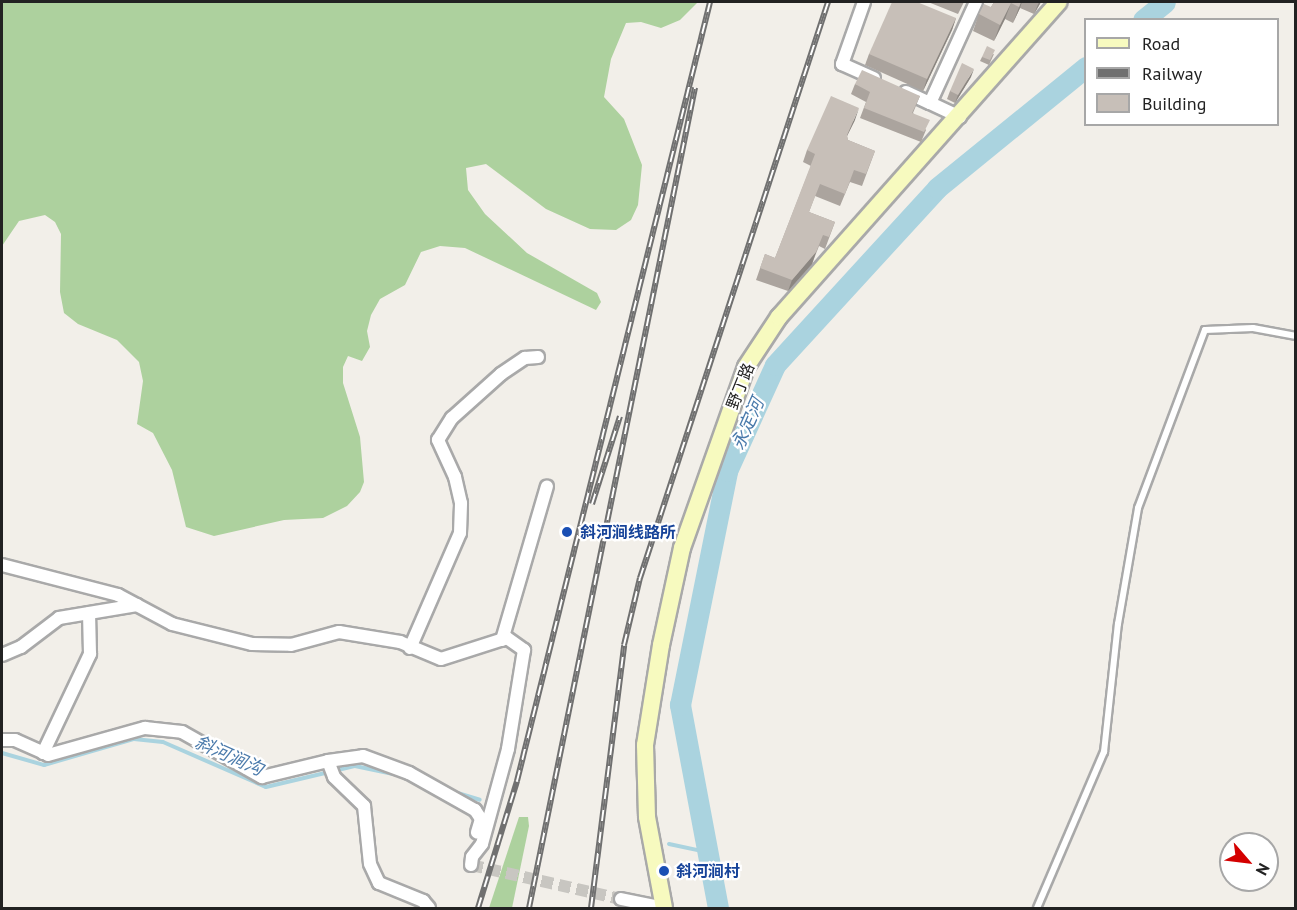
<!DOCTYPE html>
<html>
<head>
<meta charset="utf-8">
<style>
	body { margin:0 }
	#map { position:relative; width:1297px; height:910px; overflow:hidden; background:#f2efe9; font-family:"PT Sans","Noto Sans SC",sans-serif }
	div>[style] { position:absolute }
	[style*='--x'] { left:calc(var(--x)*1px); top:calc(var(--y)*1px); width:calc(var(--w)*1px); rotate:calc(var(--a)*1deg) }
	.forest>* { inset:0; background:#add19e }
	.stream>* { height:4px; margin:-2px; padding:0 2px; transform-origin:2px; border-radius:2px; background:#aad3df }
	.river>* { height:21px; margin:-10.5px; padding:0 10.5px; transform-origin:10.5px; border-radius:10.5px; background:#aad3df }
	.street-tunnel>* { height:12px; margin-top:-6px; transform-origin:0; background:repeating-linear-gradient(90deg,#c8c6c1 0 12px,transparent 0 18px) }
	.roads { filter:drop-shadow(2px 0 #a9a9a9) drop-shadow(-2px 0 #a9a9a9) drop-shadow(0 2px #a9a9a9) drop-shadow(0 -2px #a9a9a9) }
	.lane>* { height:6px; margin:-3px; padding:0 3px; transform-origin:3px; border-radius:3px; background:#fff }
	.street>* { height:12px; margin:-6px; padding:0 6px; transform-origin:6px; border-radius:6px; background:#fff }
	.secondary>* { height:16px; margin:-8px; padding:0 8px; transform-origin:8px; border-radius:8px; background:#f7fabf }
	.rail>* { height:6px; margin-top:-3px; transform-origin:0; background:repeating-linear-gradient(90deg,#fff 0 11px,#707070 0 22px); box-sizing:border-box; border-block:2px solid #707070 }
	.wall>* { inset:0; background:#aba49e }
	.shaded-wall>* { inset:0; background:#8b8681 }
	.building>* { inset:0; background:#c7bfb8 }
	.dots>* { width:16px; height:16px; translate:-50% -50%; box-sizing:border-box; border:3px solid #fff; border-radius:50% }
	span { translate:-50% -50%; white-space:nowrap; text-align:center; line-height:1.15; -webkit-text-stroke:4.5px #fff; paint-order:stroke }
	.street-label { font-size:16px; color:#222 }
	.transit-label { font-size:16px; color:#164399; font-weight:700 }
	.left { translate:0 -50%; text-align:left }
	.water-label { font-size:18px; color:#4a7aab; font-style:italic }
	.frame { position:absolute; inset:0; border:3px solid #222; pointer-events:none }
	.legend { position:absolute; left:1084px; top:18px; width:195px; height:108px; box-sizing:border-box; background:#fff; border:2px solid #a7a7a7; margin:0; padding:8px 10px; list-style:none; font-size:18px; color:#222 }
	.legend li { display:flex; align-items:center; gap:12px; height:30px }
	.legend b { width:30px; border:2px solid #a7a7a7 }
	.north { position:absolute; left:1219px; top:832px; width:60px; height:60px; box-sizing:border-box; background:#fff; border:2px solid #a7a7a7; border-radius:50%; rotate:118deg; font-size:16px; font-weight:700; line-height:24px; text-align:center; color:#222 }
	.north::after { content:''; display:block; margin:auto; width:21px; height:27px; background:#d40000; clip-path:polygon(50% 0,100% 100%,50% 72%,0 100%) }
</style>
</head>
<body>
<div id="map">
	<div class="forest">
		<i style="clip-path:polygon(2px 2px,698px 2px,680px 20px,661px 28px,641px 22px,626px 23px,611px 59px,604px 97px,624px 119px,642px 165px,638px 205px,631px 220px,616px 230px,590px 229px,546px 209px,486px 164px,466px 168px,468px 190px,485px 214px,527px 253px,597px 293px,601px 302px,596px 310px,465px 248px,440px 246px,421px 252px,405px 285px,380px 299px,371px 315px,367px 331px,370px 347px,362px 361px,348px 356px,343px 367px,343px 383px,360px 437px,364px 482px,360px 492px,347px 506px,323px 518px,284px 520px,214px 536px,186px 527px,172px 470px,153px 433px,137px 424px,143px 381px,139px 362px,117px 340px,78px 324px,64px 313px,60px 292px,61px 234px,55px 222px,45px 215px,19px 221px,2px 246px)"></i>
		<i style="clip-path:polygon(519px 817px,528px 817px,529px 826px,512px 908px,489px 908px)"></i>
	</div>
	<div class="stream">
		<i style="--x:2;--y:753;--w:44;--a:15.9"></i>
		<i style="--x:44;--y:765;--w:94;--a:-16.1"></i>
		<i style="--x:134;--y:739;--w:29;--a:6"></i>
		<i style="--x:163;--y:742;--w:112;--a:23.6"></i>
		<i style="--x:266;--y:787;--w:91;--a:-13.3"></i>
		<i style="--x:355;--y:766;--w:44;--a:11.8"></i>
		<i style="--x:451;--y:791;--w:30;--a:17"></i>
		<i style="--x:669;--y:844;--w:39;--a:12"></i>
	</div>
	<div class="river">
		<i style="--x:1143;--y:20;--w:28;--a:-39"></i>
		<i style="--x:718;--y:908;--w:207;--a:-100.6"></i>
		<i style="--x:680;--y:705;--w:239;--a:-78.6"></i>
		<i style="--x:727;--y:471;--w:116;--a:-65.6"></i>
		<i style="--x:775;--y:365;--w:240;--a:-47.5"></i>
		<i style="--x:937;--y:188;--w:192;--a:-39.1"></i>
	</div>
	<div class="street-tunnel">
		<i style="--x:471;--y:865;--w:154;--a:12.8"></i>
	</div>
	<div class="roads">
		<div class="lane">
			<i style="--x:1037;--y:908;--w:170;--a:-66.8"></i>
			<i style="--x:1104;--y:752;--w:129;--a:-83.8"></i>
			<i style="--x:1118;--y:624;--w:118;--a:-80.2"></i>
			<i style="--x:1138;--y:508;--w:190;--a:-69.4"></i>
			<i style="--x:1205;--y:330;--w:48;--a:-2.4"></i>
			<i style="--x:1253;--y:328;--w:44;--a:10.5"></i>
		</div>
		<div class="street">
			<i style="--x:864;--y:2;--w:66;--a:109.5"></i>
			<i style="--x:842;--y:64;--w:35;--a:24"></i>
			<i style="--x:906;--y:92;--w:26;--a:25"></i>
			<i style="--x:960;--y:117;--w:33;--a:-155"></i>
			<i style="--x:930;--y:103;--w:111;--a:-65.5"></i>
			<i style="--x:2;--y:565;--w:120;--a:14.5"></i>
			<i style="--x:118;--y:595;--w:61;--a:28.2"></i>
			<i style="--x:172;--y:624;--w:82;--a:14"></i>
			<i style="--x:252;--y:644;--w:39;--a:1"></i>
			<i style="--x:291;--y:645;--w:50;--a:-15.2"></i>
			<i style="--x:339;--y:632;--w:62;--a:9.3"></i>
			<i style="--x:400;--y:642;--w:44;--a:22.5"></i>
			<i style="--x:441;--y:659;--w:69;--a:-17.7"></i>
			<i style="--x:507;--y:638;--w:21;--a:35"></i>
			<i style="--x:524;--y:650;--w:100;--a:99.2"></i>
			<i style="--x:508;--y:749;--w:98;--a:105.3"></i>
			<i style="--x:482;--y:844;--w:16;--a:128"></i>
			<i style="--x:472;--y:857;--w:8;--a:97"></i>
			<i style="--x:502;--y:640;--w:160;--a:-73.7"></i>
			<i style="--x:410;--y:648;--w:125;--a:-66.5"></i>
			<i style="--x:460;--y:533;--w:30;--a:-88"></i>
			<i style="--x:461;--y:503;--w:27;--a:-103"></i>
			<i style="--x:455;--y:477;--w:41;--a:-114.7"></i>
			<i style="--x:438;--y:440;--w:26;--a:-58"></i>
			<i style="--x:452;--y:418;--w:66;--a:-41.9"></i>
			<i style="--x:501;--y:374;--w:29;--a:-34"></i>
			<i style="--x:525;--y:358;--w:13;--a:-4"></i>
			<i style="--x:2;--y:655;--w:21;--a:-23"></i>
			<i style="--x:21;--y:647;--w:48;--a:-37.3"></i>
			<i style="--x:59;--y:618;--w:79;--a:-9.5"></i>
			<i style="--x:2;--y:740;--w:13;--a:0"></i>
			<i style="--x:15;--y:740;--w:36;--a:24"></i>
			<i style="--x:48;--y:755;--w:101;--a:-15.6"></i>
			<i style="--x:145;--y:728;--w:37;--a:6"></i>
			<i style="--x:182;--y:732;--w:92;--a:29.4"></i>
			<i style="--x:262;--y:777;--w:68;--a:-13.6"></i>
			<i style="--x:328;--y:761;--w:17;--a:69"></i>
			<i style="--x:334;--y:777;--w:42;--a:44"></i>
			<i style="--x:364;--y:806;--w:58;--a:84.1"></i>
			<i style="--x:370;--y:864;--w:21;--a:65"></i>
			<i style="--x:379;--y:883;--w:48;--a:22.2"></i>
			<i style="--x:423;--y:901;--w:9;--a:49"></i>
			<i style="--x:43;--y:753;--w:110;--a:-64.6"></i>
			<i style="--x:90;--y:654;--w:41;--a:-91.4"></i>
			<i style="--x:328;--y:761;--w:35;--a:-8"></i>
			<i style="--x:363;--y:756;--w:49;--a:20.3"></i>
			<i style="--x:409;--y:773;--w:76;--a:29.3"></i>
			<i style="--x:475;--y:810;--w:11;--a:56"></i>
			<i style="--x:481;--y:819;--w:14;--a:107"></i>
			<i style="--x:621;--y:899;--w:44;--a:11.8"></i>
		</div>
		<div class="secondary">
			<i style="--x:664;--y:908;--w:93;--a:-100.6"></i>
			<i style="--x:647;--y:817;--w:72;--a:-91.6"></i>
			<i style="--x:645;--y:745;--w:101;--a:-80.9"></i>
			<i style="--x:661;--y:645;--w:99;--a:-77.8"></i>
			<i style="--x:682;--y:548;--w:192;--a:-70.5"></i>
			<i style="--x:746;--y:367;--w:60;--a:-56.6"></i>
			<i style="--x:779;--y:317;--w:421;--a:-48.4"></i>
		</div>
	</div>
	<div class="rail">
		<i style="--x:592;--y:504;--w:92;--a:-72.3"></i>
		<i style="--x:478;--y:908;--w:133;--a:-72.9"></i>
		<i style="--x:517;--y:781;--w:803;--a:-76.08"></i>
		<i style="--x:529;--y:908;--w:837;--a:-78.56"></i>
		<i style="--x:591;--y:908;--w:265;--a:-82.8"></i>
		<i style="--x:624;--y:645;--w:69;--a:-76.6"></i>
		<i style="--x:640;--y:578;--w:606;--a:-71.92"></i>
	</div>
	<div class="wall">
		<i style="clip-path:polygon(928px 2px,964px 2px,958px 14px)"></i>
		<i style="clip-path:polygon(994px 2px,1041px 2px,1034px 14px,1020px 8px,1013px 23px,1005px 19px,994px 41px,973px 31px,979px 14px,991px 7px)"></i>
		<i style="clip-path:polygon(956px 18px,952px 30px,923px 91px,865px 65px,869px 54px)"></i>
		<i style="clip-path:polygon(994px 54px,989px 65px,980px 61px,982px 57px)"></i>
		<i style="clip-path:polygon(971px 77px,955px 103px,947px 99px,950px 91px)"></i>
		<i style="clip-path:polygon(855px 84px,920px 96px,913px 113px,926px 130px,921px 142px,860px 118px,866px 102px,851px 94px)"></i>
		<i style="clip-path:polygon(855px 120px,847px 136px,848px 140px,875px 151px,862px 186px,850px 182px,840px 206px,815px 196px,809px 212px,835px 222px,825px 249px,819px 246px,812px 264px,788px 291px,756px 280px,765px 254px,775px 258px,811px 166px,803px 162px,807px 150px)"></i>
	</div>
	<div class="shaded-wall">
		<i style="clip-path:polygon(1021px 2px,1022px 2px,1020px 8px,1013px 23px)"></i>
		<i style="clip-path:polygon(1039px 2px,1041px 2px,1034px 14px)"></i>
		<i style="clip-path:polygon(1011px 3px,1005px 19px,994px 41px,1000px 25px)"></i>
		<i style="clip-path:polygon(956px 18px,952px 30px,923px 91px,927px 79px)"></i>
		<i style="clip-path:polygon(974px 69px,971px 77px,955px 103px,958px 95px)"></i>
		<i style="clip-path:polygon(859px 108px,855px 120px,842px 146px,847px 135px)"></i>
		<i style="clip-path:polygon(816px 252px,812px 264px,788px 291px,792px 280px)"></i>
	</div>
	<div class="building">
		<i style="clip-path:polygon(892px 2px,917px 2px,956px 18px,927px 79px,869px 54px)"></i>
		<i style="clip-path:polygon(994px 2px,1021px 2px,1019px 7px,1011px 3px,1000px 25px,979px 14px,984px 4px,991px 7px)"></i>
		<i style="clip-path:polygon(987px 46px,995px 50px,990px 60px,982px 57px)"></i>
		<i style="clip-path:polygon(962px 63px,974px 69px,958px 95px,950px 91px)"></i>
		<i style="clip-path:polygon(862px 70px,920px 96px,912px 113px,930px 120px,924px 132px,864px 108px,870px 92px,855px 84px)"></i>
		<i style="clip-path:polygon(831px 96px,859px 108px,847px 135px,848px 140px,875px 151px,866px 174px,854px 170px,845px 194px,820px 184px,809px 212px,835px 222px,829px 237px,823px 235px,816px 252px,792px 280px,760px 268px,765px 254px,775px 258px,815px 154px,807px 150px)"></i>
	</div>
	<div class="dots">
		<i style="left:567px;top:532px;background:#1a4fb4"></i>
		<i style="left:664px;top:871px;background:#1a4fb4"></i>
	</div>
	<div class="street-label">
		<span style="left:740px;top:386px;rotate:-68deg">野丁路</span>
	</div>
	<div class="transit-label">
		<span class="left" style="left:580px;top:532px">斜河涧线路所</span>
		<span class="left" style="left:676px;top:871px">斜河涧村</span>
	</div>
	<div class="water-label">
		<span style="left:748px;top:424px;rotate:-66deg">永定河</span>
		<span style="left:229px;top:756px;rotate:24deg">斜河涧沟</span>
	</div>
	<div class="frame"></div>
	<ul class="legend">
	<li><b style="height:8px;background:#f7fabf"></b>Road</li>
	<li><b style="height:8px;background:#707070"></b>Railway</li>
	<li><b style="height:16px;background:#c7bfb8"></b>Building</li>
	</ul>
	<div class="north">N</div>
</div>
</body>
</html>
